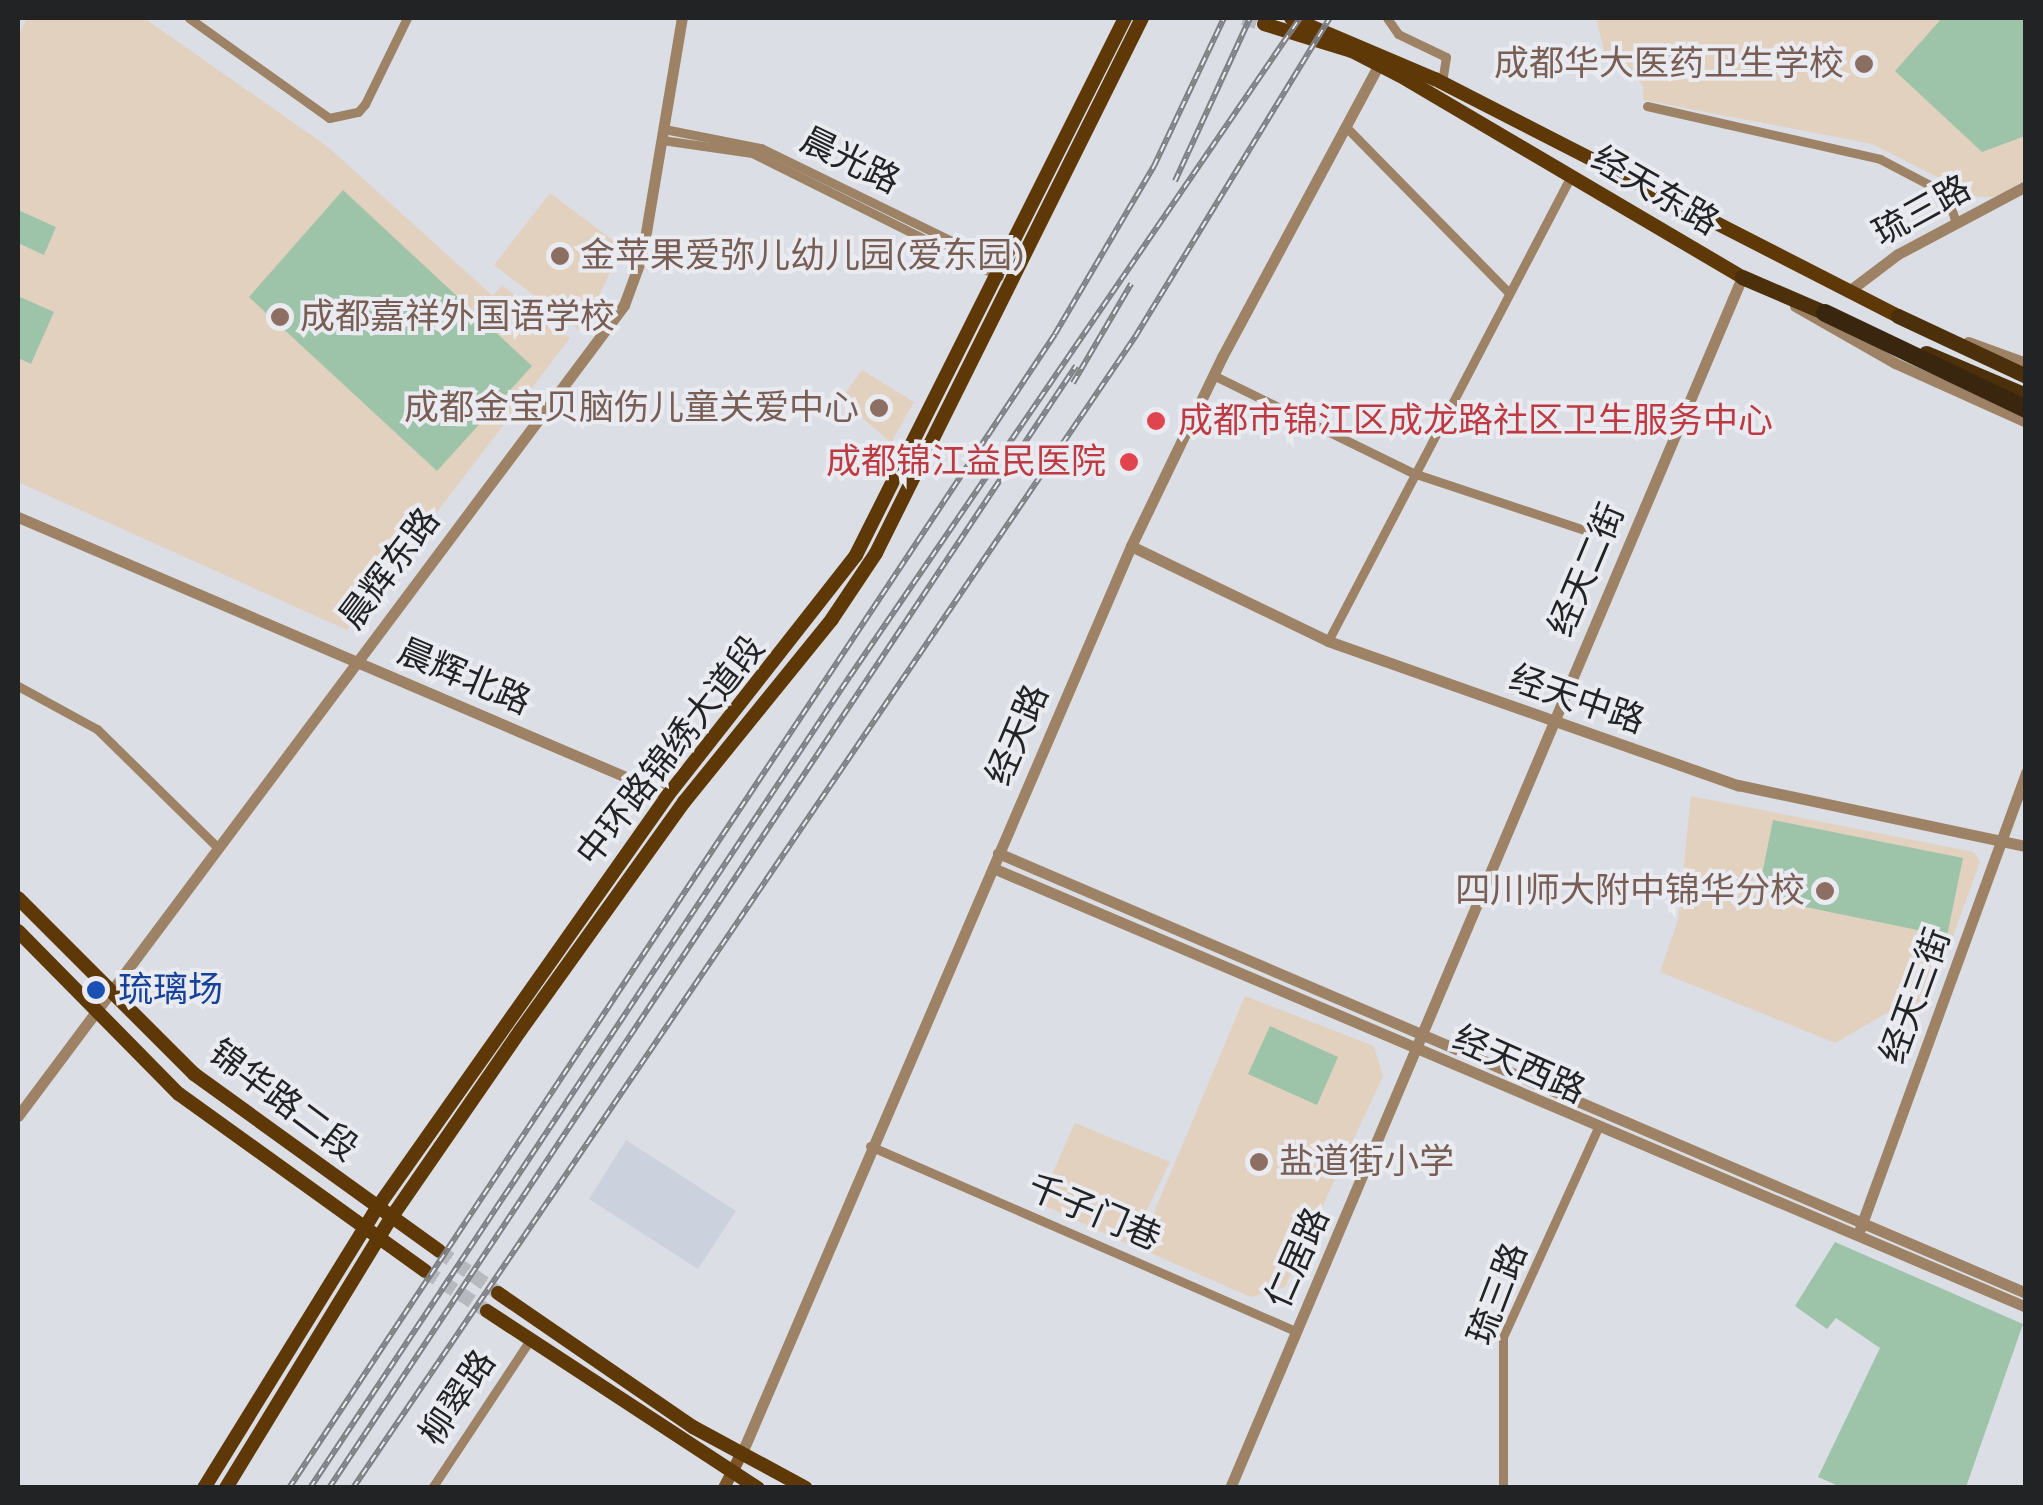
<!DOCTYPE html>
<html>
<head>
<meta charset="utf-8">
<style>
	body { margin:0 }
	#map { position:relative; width:2043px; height:1505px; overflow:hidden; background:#dbdee4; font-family:Karla,"Noto Sans SC",sans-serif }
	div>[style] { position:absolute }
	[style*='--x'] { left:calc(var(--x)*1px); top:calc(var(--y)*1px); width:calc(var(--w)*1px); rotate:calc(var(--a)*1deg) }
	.built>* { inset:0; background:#ccd1de }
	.education>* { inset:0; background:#e3d1c0 }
	.green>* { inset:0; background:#9dc4a9 }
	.primary-tunnel>* { height:14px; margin-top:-7px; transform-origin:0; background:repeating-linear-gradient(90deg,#b6b9be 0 14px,transparent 0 21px) }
	.minor>* { height:9px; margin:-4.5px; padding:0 4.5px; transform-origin:4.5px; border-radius:4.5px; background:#9d8266 }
	.tertiary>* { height:11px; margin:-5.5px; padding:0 5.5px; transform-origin:5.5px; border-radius:5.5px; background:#9d8266 }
	.secondary>* { height:12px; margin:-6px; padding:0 6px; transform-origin:6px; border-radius:6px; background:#7c5529 }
	.primary>* { height:14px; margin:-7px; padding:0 7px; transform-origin:7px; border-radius:7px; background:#5e3807 }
	.trunk>* { height:15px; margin:-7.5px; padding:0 7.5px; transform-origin:7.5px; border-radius:7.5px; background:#4c2f0b }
	.motorway>* { height:18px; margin:-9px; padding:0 9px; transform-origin:9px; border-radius:9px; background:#3a260f }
	.rail>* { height:6px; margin-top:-3px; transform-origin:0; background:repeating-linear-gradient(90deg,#e9ebf1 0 8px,#7d7f83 0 16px); box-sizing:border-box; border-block:2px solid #7d7f83 }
	.dots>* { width:28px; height:28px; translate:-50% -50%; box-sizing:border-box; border:5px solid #e9ebf1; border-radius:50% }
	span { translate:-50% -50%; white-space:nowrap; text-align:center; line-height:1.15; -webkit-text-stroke:8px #e9ebf1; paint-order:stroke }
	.education-label { font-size:35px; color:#785e54 }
	.right { translate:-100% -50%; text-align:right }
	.left { translate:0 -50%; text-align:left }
	.street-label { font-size:35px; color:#222325 }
	.health-label { font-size:35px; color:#be3a42 }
	.transit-label { font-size:35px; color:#164399 }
	.frame { position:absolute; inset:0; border:20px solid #222325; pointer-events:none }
</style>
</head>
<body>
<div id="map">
	<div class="built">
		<i style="clip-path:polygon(626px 1140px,736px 1211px,698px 1269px,589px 1199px)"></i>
	</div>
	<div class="education">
		<i style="clip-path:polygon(27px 18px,144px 18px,328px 147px,493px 296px,502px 285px,570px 338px,347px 630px,18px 482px,18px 36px)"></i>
		<i style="clip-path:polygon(1596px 18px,2025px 18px,2025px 180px,1997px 197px,1977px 197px,1872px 144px,1644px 100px,1643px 86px,1617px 51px,1604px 51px)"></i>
		<i style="clip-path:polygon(550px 193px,622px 247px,582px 332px,494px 265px)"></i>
		<i style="clip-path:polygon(862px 370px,914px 402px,891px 443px,841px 399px)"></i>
		<i style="clip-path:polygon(1691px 796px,1974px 852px,1980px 862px,1929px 1002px,1885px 1014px,1835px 1043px,1660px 972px,1678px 920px)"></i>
		<i style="clip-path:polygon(1245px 996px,1374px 1046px,1383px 1076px,1285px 1287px,1251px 1297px,1139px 1248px)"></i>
		<i style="clip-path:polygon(1075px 1123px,1170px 1162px,1130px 1245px,1039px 1203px)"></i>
	</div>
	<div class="green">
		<i style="clip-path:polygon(1942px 18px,2025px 18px,2025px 136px,1982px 152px,1895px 71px)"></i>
		<i style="clip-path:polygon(343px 190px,532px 366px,437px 471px,249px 297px)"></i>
		<i style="clip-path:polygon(18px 210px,56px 227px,44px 255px,18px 243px)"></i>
		<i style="clip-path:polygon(18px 296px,54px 312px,31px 364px,18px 358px)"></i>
		<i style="clip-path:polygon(1773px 820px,1963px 858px,1947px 936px,1775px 901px,1760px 884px)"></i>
		<i style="clip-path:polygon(1270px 1026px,1338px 1057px,1317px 1105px,1248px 1074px)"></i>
		<i style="clip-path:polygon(1835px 1242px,2023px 1324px,1966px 1487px,1841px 1487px,1818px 1477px,1880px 1348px,1836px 1318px,1827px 1329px,1795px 1306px)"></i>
	</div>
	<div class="primary-tunnel">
		<i style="--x:1243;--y:18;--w:22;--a:16"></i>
		<i style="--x:439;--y:1251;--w:72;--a:35.4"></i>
		<i style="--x:425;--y:1271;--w:74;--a:32.8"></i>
	</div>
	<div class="minor">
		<i style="--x:189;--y:18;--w:172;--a:35.5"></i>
		<i style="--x:329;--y:118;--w:30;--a:-12"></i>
		<i style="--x:358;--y:112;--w:11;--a:-49"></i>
		<i style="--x:365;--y:104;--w:96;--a:-64"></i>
		<i style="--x:1387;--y:18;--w:19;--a:55"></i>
		<i style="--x:1398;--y:34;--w:53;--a:25.6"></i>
		<i style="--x:1446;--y:57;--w:26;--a:99"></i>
		<i style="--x:1647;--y:106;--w:239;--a:12.8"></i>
		<i style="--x:1880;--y:159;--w:76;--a:27.6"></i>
		<i style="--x:1947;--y:194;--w:31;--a:73"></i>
		<i style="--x:1345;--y:126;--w:234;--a:45.5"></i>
		<i style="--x:664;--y:129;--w:99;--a:11.1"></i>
		<i style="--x:761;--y:148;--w:269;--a:26"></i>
		<i style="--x:662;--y:140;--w:91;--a:8.2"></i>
		<i style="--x:752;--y:153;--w:276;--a:26.5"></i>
		<i style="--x:1213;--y:375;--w:223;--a:26.1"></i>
		<i style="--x:1413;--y:473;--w:187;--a:18.4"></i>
		<i style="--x:1328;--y:641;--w:525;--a:-62.41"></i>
		<i style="--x:18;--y:686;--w:90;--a:28.6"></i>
		<i style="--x:97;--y:729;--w:167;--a:44.5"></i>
		<i style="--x:870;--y:1146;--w:464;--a:23.5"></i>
		<i style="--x:432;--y:1488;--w:178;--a:-56.5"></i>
		<i style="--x:1503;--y:1488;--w:151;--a:-90"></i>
		<i style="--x:1503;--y:1337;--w:227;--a:-65.6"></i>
	</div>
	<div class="tertiary">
		<i style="--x:1849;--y:291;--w:61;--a:-37.1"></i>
		<i style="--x:1898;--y:254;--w:145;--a:-28"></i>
		<i style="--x:1795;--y:306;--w:115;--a:29.7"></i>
		<i style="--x:1895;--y:363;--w:144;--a:24.2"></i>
		<i style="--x:1968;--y:342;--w:62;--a:19.9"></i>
		<i style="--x:18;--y:517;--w:707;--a:23.16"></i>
		<i style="--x:1131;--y:546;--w:219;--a:25.7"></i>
		<i style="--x:1328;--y:641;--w:435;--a:19.4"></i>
		<i style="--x:1738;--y:785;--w:294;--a:12"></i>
		<i style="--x:998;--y:853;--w:1118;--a:23.17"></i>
		<i style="--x:993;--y:868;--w:1122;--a:23.02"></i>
		<i style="--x:18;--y:1116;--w:1012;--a:-53.23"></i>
		<i style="--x:624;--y:305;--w:52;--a:-69.8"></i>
		<i style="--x:642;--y:256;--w:241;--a:-80.5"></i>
		<i style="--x:1860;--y:1229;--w:486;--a:-70"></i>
		<i style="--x:741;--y:1455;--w:989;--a:-66.78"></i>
		<i style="--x:1131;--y:546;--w:210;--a:-64.3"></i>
		<i style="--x:1222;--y:357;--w:339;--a:-61.8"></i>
		<i style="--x:1230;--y:1488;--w:1315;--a:-67.08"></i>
		<i style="--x:1742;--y:277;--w:7;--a:27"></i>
	</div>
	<div class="secondary">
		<i style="--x:724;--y:1488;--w:37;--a:-63"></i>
	</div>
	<div class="primary">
		<i style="--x:1291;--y:18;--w:156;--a:23"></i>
		<i style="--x:1435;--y:79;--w:520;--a:27.11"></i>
		<i style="--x:1264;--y:24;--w:92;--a:17.1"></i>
		<i style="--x:1352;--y:51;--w:53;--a:27.1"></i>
		<i style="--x:1399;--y:75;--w:398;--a:30.5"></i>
		<i style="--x:18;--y:898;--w:249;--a:45"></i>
		<i style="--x:194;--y:1074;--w:302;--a:35.8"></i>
		<i style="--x:18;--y:931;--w:229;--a:45.4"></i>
		<i style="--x:179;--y:1094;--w:303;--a:35.7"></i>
		<i style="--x:498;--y:1293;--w:237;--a:34.5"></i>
		<i style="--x:693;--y:1427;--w:128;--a:28.4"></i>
		<i style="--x:487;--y:1311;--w:324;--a:33.2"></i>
		<i style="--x:204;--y:1488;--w:329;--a:-58.3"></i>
		<i style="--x:377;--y:1208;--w:505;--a:-54.83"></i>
		<i style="--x:668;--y:795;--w:305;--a:-51.9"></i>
		<i style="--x:856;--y:555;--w:601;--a:-63.39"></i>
		<i style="--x:226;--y:1488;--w:316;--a:-58.6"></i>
		<i style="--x:391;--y:1218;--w:227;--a:-55.4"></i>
		<i style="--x:520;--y:1031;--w:282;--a:-54.4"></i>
		<i style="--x:684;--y:802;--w:235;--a:-51"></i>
		<i style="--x:832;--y:619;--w:79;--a:-56.3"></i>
		<i style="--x:876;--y:553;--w:597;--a:-63.56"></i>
	</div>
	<div class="trunk">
		<i style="--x:1742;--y:277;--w:101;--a:23.3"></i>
		<i style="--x:1898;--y:316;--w:141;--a:25.1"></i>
		<i style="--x:1926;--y:353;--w:108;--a:22.8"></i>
	</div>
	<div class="motorway">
		<i style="--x:1825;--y:313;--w:223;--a:25.5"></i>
	</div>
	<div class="rail">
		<i style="--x:1175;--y:181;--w:179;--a:-65.3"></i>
		<i style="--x:1073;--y:383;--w:115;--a:-59.6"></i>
		<i style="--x:289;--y:1488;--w:1385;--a:-56.42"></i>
		<i style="--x:1055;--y:334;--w:195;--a:-59.5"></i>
		<i style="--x:1154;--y:166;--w:164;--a:-64.7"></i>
		<i style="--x:310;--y:1488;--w:975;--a:-56.38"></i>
		<i style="--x:850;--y:676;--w:797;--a:-55.63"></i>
		<i style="--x:329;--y:1488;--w:1348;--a:-56.35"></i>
		<i style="--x:353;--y:1488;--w:1392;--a:-55.81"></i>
		<i style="--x:1135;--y:337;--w:374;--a:-58.6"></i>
	</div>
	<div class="dots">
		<i style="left:1864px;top:64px;background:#8d6e63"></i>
		<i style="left:560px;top:256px;background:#8d6e63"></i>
		<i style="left:280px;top:317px;background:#8d6e63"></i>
		<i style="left:879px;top:408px;background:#8d6e63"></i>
		<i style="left:1156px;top:421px;background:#e0444e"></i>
		<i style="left:1129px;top:462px;background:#e0444e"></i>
		<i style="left:1825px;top:891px;background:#8d6e63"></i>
		<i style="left:96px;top:990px;background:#1a4fb4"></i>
		<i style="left:1259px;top:1162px;background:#8d6e63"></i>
	</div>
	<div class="education-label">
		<span class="right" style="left:1844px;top:64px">成都华大医药卫生学校</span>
		<span class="left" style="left:580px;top:256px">金苹果爱弥儿幼儿园(爱东园)</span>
		<span class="left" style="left:300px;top:317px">成都嘉祥外国语学校</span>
		<span class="right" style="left:859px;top:408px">成都金宝贝脑伤儿童关爱中心</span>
		<span class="right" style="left:1805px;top:891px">四川师大附中锦华分校</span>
		<span class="left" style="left:1279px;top:1162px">盐道街小学</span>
	</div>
	<div class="street-label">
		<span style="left:850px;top:161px;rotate:26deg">晨光路</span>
		<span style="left:1655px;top:191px;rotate:30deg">经天东路</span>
		<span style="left:1922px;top:211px;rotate:-29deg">琉三路</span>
		<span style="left:390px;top:569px;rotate:-53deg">晨辉东路</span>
		<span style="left:1587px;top:570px;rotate:-67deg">经天二街</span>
		<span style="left:464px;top:677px;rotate:23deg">晨辉北路</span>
		<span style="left:1577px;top:700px;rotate:19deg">经天中路</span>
		<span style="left:1018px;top:735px;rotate:-67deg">经天路</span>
		<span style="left:671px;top:751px;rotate:-52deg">中环路锦绣大道段</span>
		<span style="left:1916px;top:996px;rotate:-70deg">经天三街</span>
		<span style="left:1519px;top:1065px;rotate:24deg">经天西路</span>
		<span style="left:283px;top:1101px;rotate:37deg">锦华路二段</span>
		<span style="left:1094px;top:1213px;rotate:23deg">千子门巷</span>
		<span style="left:1298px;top:1258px;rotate:-66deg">仁居路</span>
		<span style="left:1498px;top:1294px;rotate:-69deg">琉三路</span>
		<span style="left:458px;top:1398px;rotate:-56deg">柳翠路</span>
	</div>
	<div class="health-label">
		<span class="left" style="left:1178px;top:421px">成都市锦江区成龙路社区卫生服务中心</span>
		<span class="right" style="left:1106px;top:462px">成都锦江益民医院</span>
	</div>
	<div class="transit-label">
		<span class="left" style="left:118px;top:990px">琉璃场</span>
	</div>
	<div class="frame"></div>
</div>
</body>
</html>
